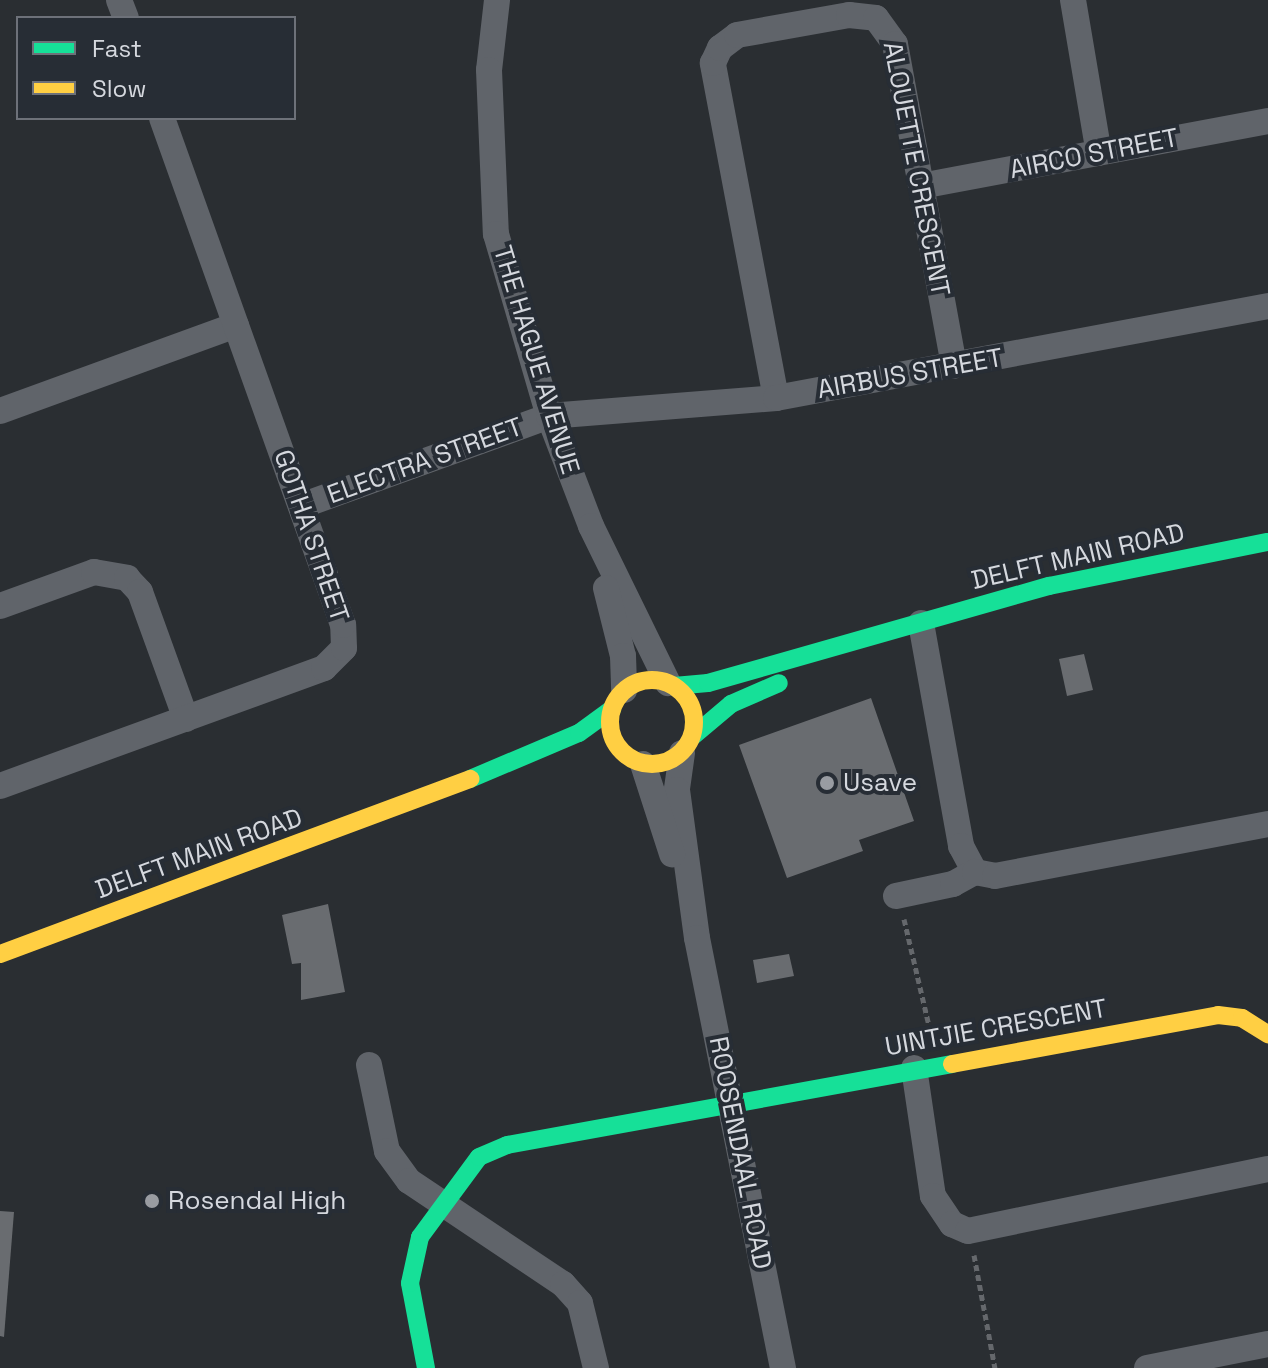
<!DOCTYPE html>
<html>
<head>
<meta charset="utf-8">
<style>
	body { margin:0 }
	#map { position:relative; width:1268px; height:1368px; overflow:hidden; background:#2a2e32; font-family:"Space Grotesk",sans-serif }
	div>[style] { position:absolute }
	[style*='--x'] { left:calc(var(--x)*1px); top:calc(var(--y)*1px); width:calc(var(--w)*1px); rotate:calc(var(--a)*1deg) }
	.building>* { inset:0; background:#696c70 }
	.path>* { height:5px; margin-top:-2.5px; transform-origin:0; background:repeating-linear-gradient(90deg,#65686c 0 6px,transparent 0 10px) }
	.street>* { height:26px; margin:-13px; padding:0 13px; transform-origin:13px; border-radius:13px; background:#60646a }
	.fast>* { height:18px; margin:-9px; padding:0 9px; transform-origin:9px; border-radius:9px; background:#16e098 }
	.slow>* { height:18px; margin:-9px; padding:0 9px; transform-origin:9px; border-radius:9px; background:#ffcf43 }
	.slow>.ring { margin:-9px; padding:0; box-sizing:content-box; background:none; border:18px solid #ffcf43; border-radius:50% }
	.dots>* { width:22px; height:22px; translate:-50% -50%; box-sizing:border-box; border:4px solid #272d35; border-radius:50% }
	span { translate:-50% -50%; white-space:nowrap; text-align:center; line-height:1.15; -webkit-text-stroke:8px #272d35; paint-order:stroke }
	.street-label { font-size:26px; color:#d5d8de }
	.poi-label { font-size:26px; color:#d5d8de }
	.left { translate:0 -50%; text-align:left }
	.legend { position:absolute; left:16px; top:16px; width:280px; height:104px; box-sizing:border-box; background:#272d35; border:2px solid #6d7179; margin:0; padding:10px 14px; list-style:none; font-size:24px; color:#d5d8de }
	.legend li { display:flex; align-items:center; gap:16px; height:40px }
	.legend b { width:40px; border:2px solid #6d7179 }
</style>
</head>
<body>
<div id="map">
	<div class="building">
		<i style="clip-path:polygon(1084px 654px,1093px 690px,1067px 696px,1059px 659px)"></i>
		<i style="clip-path:polygon(871px 698px,914px 821px,859px 840px,863px 851px,787px 878px,739px 745px)"></i>
		<i style="clip-path:polygon(328px 904px,345px 992px,301px 1000px,301px 963px,292px 964px,282px 915px)"></i>
		<i style="clip-path:polygon(789px 954px,794px 976px,757px 983px,753px 960px)"></i>
		<i style="clip-path:polygon(0 1211px,14px 1212px,4px 1337px,0 1336px)"></i>
	</div>
	<div class="path">
		<i style="--x:904;--y:919;--w:122;--a:76.8"></i>
		<i style="--x:974;--y:1255;--w:115;--a:79.5"></i>
	</div>
	<div class="street">
		<i style="--x:119;--y:0;--w:19;--a:69"></i>
		<i style="--x:497;--y:0;--w:70;--a:96.5"></i>
		<i style="--x:489;--y:70;--w:164;--a:87.6"></i>
		<i style="--x:496;--y:234;--w:190;--a:73.8"></i>
		<i style="--x:549;--y:416;--w:118;--a:69.1"></i>
		<i style="--x:591;--y:526;--w:175;--a:63.9"></i>
		<i style="--x:1073;--y:0;--w:155;--a:80.4"></i>
		<i style="--x:921;--y:186;--w:353;--a:-10.6"></i>
		<i style="--x:776;--y:398;--w:341;--a:-100.7"></i>
		<i style="--x:713;--y:63;--w:17;--a:-65"></i>
		<i style="--x:720;--y:48;--w:21;--a:-37"></i>
		<i style="--x:737;--y:35;--w:114;--a:-10.1"></i>
		<i style="--x:849;--y:15;--w:27;--a:6"></i>
		<i style="--x:876;--y:18;--w:32;--a:54"></i>
		<i style="--x:895;--y:44;--w:327;--a:79.6"></i>
		<i style="--x:0;--y:411;--w:251;--a:-20"></i>
		<i style="--x:301;--y:506;--w:264;--a:-19.9"></i>
		<i style="--x:549;--y:416;--w:228;--a:-4.5"></i>
		<i style="--x:776;--y:398;--w:501;--a:-10.59"></i>
		<i style="--x:606;--y:588;--w:70;--a:76"></i>
		<i style="--x:623;--y:656;--w:34;--a:88"></i>
		<i style="--x:0;--y:606;--w:100;--a:-19.9"></i>
		<i style="--x:94;--y:572;--w:34;--a:10"></i>
		<i style="--x:127;--y:578;--w:19;--a:47"></i>
		<i style="--x:140;--y:592;--w:135;--a:70.1"></i>
		<i style="--x:921;--y:623;--w:227;--a:79.8"></i>
		<i style="--x:961;--y:846;--w:30;--a:62"></i>
		<i style="--x:682;--y:753;--w:37;--a:98"></i>
		<i style="--x:677;--y:790;--w:149;--a:82.3"></i>
		<i style="--x:697;--y:938;--w:439;--a:78.7"></i>
		<i style="--x:643;--y:764;--w:95;--a:72.1"></i>
		<i style="--x:0;--y:786;--w:345;--a:-20"></i>
		<i style="--x:324;--y:668;--w:28;--a:-45"></i>
		<i style="--x:344;--y:648;--w:23;--a:-92"></i>
		<i style="--x:343;--y:625;--w:538;--a:-109.65"></i>
		<i style="--x:896;--y:896;--w:58;--a:-11.9"></i>
		<i style="--x:953;--y:884;--w:25;--a:-29"></i>
		<i style="--x:975;--y:872;--w:20;--a:11"></i>
		<i style="--x:995;--y:876;--w:278;--a:-10.8"></i>
		<i style="--x:369;--y:1065;--w:88;--a:78.2"></i>
		<i style="--x:387;--y:1151;--w:37;--a:54"></i>
		<i style="--x:409;--y:1181;--w:185;--a:33.8"></i>
		<i style="--x:563;--y:1284;--w:25;--a:48"></i>
		<i style="--x:580;--y:1303;--w:67;--a:76.2"></i>
		<i style="--x:914;--y:1068;--w:129;--a:81.6"></i>
		<i style="--x:933;--y:1196;--w:34;--a:56"></i>
		<i style="--x:952;--y:1224;--w:17;--a:24"></i>
		<i style="--x:968;--y:1231;--w:306;--a:-11.7"></i>
		<i style="--x:1147;--y:1368;--w:123;--a:-11.2"></i>
	</div>
	<div class="fast">
		<i style="--x:674;--y:686;--w:34;--a:-5"></i>
		<i style="--x:708;--y:683;--w:355;--a:-15.9"></i>
		<i style="--x:1049;--y:586;--w:223;--a:-11.4"></i>
		<i style="--x:692;--y:737;--w:51;--a:-40.2"></i>
		<i style="--x:731;--y:704;--w:52;--a:-23.6"></i>
		<i style="--x:470;--y:779;--w:118;--a:-22.9"></i>
		<i style="--x:579;--y:733;--w:41;--a:-36"></i>
		<i style="--x:426;--y:1368;--w:86;--a:-100.7"></i>
		<i style="--x:410;--y:1283;--w:47;--a:-77.7"></i>
		<i style="--x:420;--y:1237;--w:99;--a:-53.6"></i>
		<i style="--x:479;--y:1157;--w:30;--a:-23"></i>
		<i style="--x:507;--y:1145;--w:452;--a:-10.3"></i>
	</div>
	<div class="slow">
		<i class="ring" style="left:610px;top:680px;width:66px;height:66px"></i>
		<i style="--x:0;--y:954;--w:502;--a:-20.42"></i>
		<i style="--x:952;--y:1064;--w:270;--a:-10.4"></i>
		<i style="--x:1218;--y:1015;--w:24;--a:7"></i>
		<i style="--x:1242;--y:1018;--w:31;--a:32"></i>
	</div>
	<div class="dots">
		<i style="left:827px;top:783px;background:#999ca2"></i>
		<i style="left:152px;top:1201px;background:#999ca2"></i>
	</div>
	<div class="street-label">
		<span style="left:1094px;top:154px;rotate:-11deg">AIRCO STREET</span>
		<span style="left:916px;top:169px;rotate:79deg">ALOUETTE CRESCENT</span>
		<span style="left:536px;top:360px;rotate:73deg">THE HAGUE AVENUE</span>
		<span style="left:910px;top:374px;rotate:-10deg">AIRBUS STREET</span>
		<span style="left:425px;top:461px;rotate:-20deg">ELECTRA STREET</span>
		<span style="left:311px;top:536px;rotate:71deg">GOTHA STREET</span>
		<span style="left:1078px;top:557px;rotate:-13deg">DELFT MAIN ROAD</span>
		<span style="left:199px;top:854px;rotate:-20deg">DELFT MAIN ROAD</span>
		<span style="left:996px;top:1028px;rotate:-10deg">UINTJIE CRESCENT</span>
		<span style="left:740px;top:1153px;rotate:79deg">ROOSENDAAL ROAD</span>
	</div>
	<div class="poi-label">
		<span class="left" style="left:843px;top:783px">Usave</span>
		<span class="left" style="left:168px;top:1201px">Rosendal High</span>
	</div>
	<ul class="legend">
	<li><b style="height:10px;background:#16e098"></b>Fast</li>
	<li><b style="height:10px;background:#ffcf43"></b>Slow</li>
	</ul>
</div>
</body>
</html>
